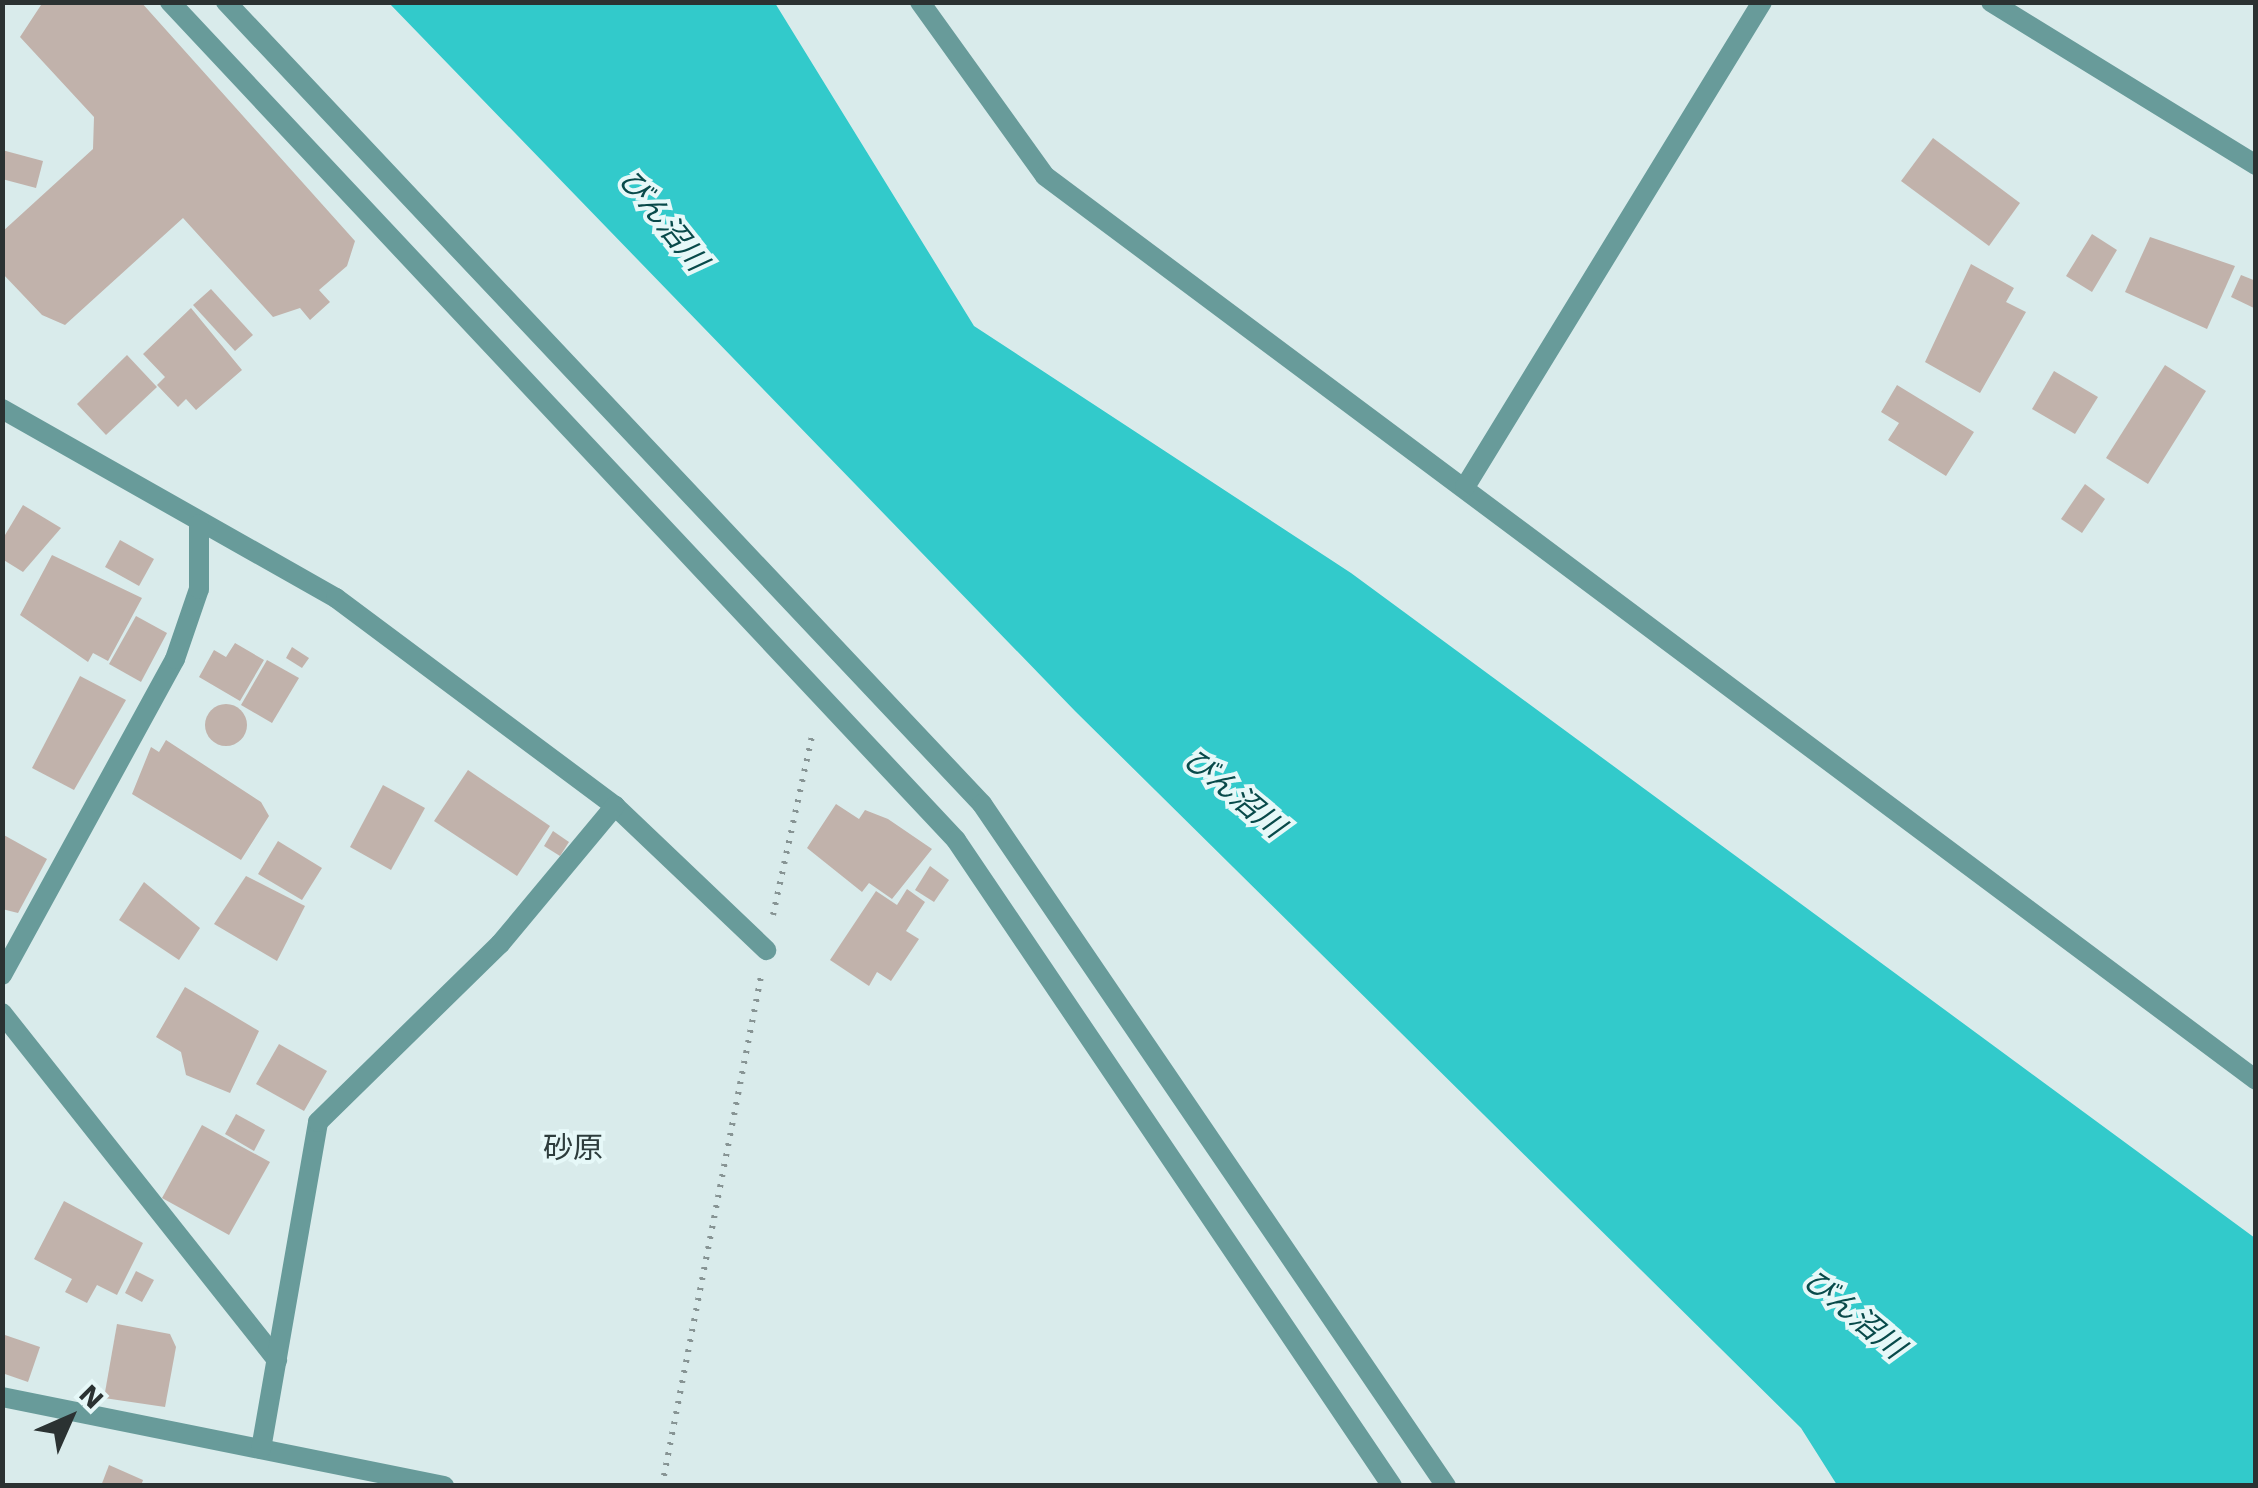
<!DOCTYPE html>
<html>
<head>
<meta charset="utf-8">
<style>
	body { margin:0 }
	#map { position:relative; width:2258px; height:1488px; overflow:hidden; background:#d9ebeb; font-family:"Work Sans","Noto Sans JP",sans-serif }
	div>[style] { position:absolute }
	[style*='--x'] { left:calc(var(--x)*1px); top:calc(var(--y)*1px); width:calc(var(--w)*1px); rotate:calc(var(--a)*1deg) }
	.water>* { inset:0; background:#32cacb }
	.building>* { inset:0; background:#c1b2ab }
	.round { border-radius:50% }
	.path>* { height:6px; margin-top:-3px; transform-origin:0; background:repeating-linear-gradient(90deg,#879494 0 2.5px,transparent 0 10.5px) }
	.street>* { height:20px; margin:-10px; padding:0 10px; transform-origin:10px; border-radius:10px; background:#689b9a }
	span { translate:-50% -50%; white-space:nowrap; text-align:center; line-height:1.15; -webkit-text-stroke:8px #e6f8f8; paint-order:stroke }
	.water-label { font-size:30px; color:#084a4a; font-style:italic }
	.neighbourhood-label { font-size:30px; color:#2d3c3c }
	.frame { position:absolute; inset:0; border:5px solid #2b3232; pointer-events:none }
	.north { position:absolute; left:20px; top:1368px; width:100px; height:100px; -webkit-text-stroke:8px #e6f8f8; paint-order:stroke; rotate:45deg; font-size:28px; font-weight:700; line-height:40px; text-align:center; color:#2b3232 }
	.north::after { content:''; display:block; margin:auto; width:35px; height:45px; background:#2b3232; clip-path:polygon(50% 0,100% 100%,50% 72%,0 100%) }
</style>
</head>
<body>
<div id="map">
	<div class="water">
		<i style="clip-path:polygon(389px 3px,775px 3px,974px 326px,1351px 573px,2255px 1238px,2255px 1485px,1837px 1485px,1801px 1428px,1075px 711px)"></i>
	</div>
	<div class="building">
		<i style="clip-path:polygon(43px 2px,141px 2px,355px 241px,347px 266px,319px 290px,330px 302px,310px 320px,300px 308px,273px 317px,183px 218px,65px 325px,42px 315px,2px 273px,2px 232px,93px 149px,94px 117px,20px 37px)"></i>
		<i style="clip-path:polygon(1933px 138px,2020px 203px,1989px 246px,1901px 181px)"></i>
		<i style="clip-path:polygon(2px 150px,43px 161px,36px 188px,2px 179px)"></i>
		<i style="clip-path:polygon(2092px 234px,2117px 250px,2092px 292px,2066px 276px)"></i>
		<i style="clip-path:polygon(2150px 237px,2235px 266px,2207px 329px,2125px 292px)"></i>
		<i style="clip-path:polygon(1971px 264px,2014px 288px,2006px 302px,2026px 312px,1980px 393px,1925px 362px)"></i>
		<i style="clip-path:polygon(2241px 275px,2256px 281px,2256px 309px,2231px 297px)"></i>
		<i style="clip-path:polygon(211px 289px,253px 335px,235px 351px,193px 305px)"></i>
		<i style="clip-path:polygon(191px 308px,242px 370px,196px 410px,186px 399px,178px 407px,157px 385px,165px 377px,143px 354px)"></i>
		<i style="clip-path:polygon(127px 355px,157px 387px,106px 435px,77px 404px)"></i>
		<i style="clip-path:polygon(2165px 365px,2206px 391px,2148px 484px,2106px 458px)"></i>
		<i style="clip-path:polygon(2054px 371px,2098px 397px,2075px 434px,2032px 409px)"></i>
		<i style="clip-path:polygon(1897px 385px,1974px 432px,1946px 476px,1888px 440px,1899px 423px,1881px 412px)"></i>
		<i style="clip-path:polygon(2085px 484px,2105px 499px,2082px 533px,2061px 519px)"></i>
		<i style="clip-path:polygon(23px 505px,61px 528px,23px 572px,2px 559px,2px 540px)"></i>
		<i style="clip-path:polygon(120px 540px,154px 559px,139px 586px,105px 567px)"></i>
		<i style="clip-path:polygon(52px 555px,142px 598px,108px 661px,93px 653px,88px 662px,20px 615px)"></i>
		<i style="clip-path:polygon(136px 616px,167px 633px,141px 682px,109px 664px)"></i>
		<i style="clip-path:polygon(235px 643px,264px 660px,240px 701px,199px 677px,214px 650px,226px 657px)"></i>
		<i style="clip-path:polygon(292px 647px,309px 658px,302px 668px,286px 658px)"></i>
		<i style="clip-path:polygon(267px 660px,299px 678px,272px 723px,241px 705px)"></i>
		<i style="clip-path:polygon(80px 676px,126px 700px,74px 790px,32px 768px)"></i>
		<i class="round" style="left:205px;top:704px;width:42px;height:42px"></i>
		<i style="clip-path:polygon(166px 740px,261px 802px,269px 816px,241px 860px,132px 794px,151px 747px,159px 752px)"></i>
		<i style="clip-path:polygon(468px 770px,550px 826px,517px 876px,434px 821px)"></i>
		<i style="clip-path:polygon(383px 785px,425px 808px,391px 870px,350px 847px)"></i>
		<i style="clip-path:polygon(836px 804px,859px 819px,865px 810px,888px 819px,932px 849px,892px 899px,869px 883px,862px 892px,807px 848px)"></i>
		<i style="clip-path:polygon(553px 831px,569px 842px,560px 856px,544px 846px)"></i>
		<i style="clip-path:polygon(2px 834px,47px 859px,18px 913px,2px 909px)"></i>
		<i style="clip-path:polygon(278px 841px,322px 868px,302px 900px,258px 874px)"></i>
		<i style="clip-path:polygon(930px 866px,949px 880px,934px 902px,915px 890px)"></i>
		<i style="clip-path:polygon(246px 876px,305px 906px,277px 961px,214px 924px)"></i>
		<i style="clip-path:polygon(144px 882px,200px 928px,179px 960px,119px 920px)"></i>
		<i style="clip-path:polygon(907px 889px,925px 902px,906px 931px,919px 939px,891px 981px,877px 972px,869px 986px,830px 960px,876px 891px,897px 905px)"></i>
		<i style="clip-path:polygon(185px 987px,259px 1031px,230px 1093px,186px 1075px,181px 1052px,156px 1037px)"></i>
		<i style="clip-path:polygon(279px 1044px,327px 1071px,304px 1111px,256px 1084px)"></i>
		<i style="clip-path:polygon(236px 1114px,265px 1130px,254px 1151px,225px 1134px)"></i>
		<i style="clip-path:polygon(202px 1125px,270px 1162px,229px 1235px,162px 1198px)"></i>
		<i style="clip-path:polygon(64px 1201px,143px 1243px,117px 1295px,97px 1285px,87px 1303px,65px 1292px,72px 1279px,34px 1259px)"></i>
		<i style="clip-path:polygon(136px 1271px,154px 1280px,142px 1302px,125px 1293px)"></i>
		<i style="clip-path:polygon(117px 1324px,170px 1334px,176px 1347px,165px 1407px,104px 1398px)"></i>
		<i style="clip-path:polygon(2px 1334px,40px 1347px,28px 1382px,2px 1373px)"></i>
		<i style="clip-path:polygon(109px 1465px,143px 1480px,141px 1486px,101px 1486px)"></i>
	</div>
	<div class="path">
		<i style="--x:773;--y:915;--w:188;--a:-77.7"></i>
		<i style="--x:662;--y:1486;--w:520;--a:-79.01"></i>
	</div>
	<div class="street">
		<i style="--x:170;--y:2;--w:1149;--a:46.83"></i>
		<i style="--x:956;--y:840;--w:779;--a:55.98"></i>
		<i style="--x:226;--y:2;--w:1102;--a:46.69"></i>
		<i style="--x:982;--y:804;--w:825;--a:55.77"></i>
		<i style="--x:920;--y:2;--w:214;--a:54.3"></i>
		<i style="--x:1045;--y:176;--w:1511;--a:36.74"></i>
		<i style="--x:1991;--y:2;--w:311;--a:31.6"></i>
		<i style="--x:2;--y:409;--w:384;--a:29.5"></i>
		<i style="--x:336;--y:598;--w:348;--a:36.7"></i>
		<i style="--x:615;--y:806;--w:209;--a:43.6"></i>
		<i style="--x:1465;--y:487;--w:569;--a:-58.52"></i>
		<i style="--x:2;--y:975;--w:360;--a:-61.3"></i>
		<i style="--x:175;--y:659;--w:74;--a:-71.1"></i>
		<i style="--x:199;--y:589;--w:65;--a:-90"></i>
		<i style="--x:2;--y:1013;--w:443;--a:51.6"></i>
		<i style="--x:2;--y:1397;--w:451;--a:11.4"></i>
		<i style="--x:261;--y:1449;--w:332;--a:-80.1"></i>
		<i style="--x:318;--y:1122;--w:255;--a:-44.4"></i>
		<i style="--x:500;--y:944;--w:180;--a:-50.2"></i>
	</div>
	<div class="water-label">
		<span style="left:663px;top:220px;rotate:51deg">びん沼川</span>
		<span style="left:1234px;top:793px;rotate:40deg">びん沼川</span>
		<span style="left:1854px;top:1314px;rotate:40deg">びん沼川</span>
	</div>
	<div class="neighbourhood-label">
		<span style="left:573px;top:1148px">砂原</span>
	</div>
	<div class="frame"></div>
	<div class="north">N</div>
</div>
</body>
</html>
